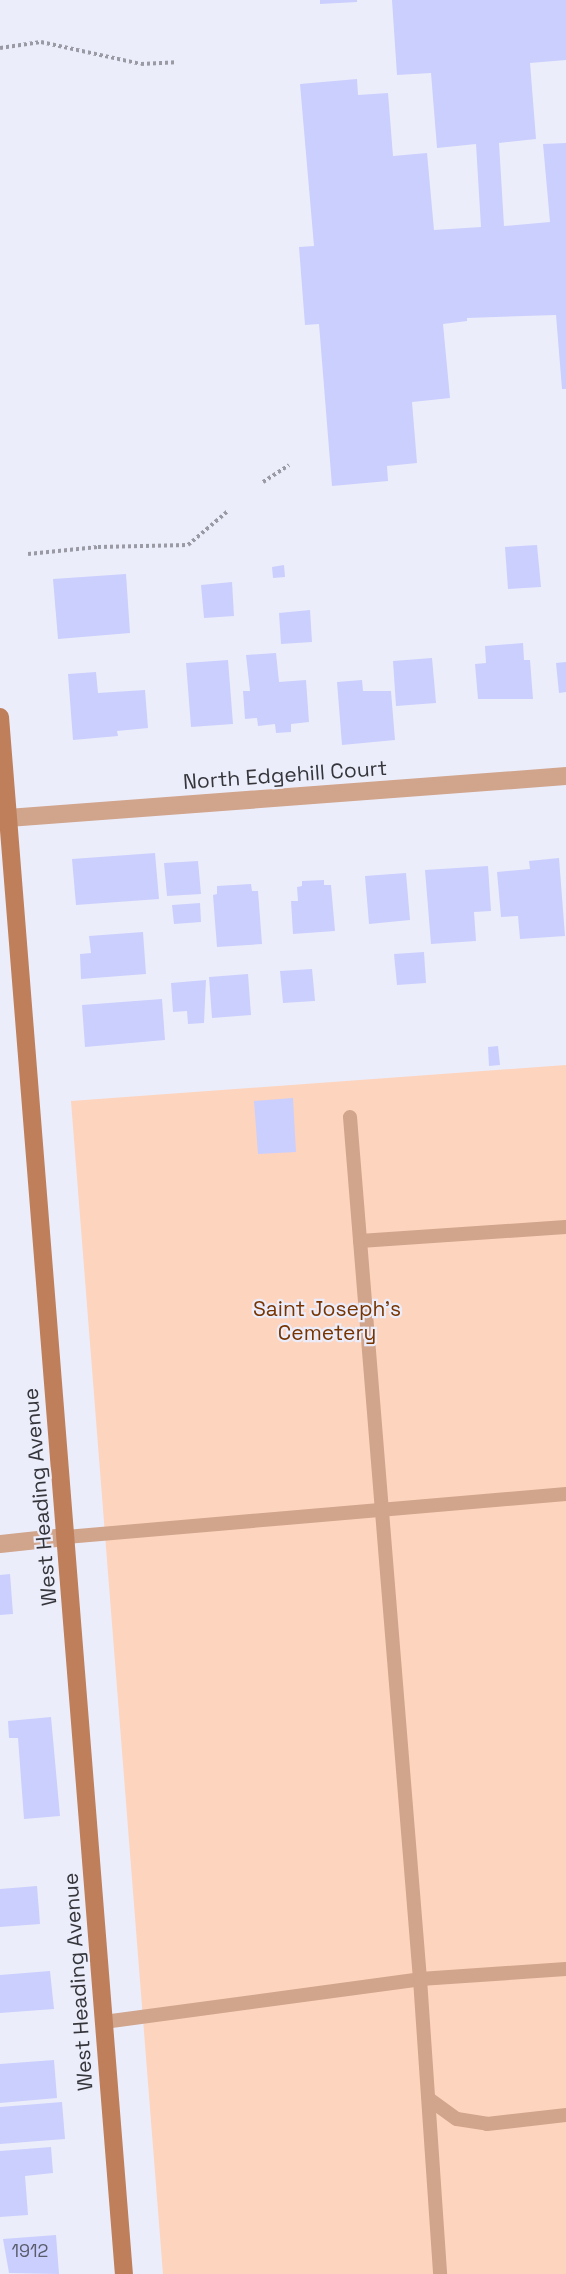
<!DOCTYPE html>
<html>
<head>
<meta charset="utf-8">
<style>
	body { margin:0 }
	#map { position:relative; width:566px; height:2274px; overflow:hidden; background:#ecedfa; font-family:"Space Grotesk",sans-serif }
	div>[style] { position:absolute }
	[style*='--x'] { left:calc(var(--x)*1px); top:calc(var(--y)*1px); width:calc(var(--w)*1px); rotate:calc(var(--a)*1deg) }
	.green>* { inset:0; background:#fdd4be }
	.building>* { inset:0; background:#cbcffd }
	.path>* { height:4px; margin-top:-2px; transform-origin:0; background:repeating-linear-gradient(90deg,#999aa3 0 3px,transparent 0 6px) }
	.lane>* { height:14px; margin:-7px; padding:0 7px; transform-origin:7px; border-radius:7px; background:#d1a48c }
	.street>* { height:18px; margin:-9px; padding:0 9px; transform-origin:9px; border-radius:9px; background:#d1a48c }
	.secondary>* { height:18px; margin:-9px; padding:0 9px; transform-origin:9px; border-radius:9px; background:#bf7f5b }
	span { translate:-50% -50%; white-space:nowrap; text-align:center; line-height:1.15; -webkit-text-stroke:4.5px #ecedfa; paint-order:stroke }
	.number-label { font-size:18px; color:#5a5c6c }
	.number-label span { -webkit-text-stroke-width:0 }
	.street-label { font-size:21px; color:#35363b }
	.park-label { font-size:21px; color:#773400 }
</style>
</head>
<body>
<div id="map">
	<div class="green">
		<i style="clip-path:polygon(566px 1065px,566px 2274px,163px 2274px,71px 1101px)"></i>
	</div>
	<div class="building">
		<i style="clip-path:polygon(320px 0,357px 0,357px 2px,320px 4px)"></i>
		<i style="clip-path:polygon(392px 0,566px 0,566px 60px,530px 63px,536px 139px,499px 143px,504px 226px,550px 222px,543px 144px,566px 143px,566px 389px,562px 389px,556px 315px,467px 318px,467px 321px,443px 324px,450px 398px,412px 402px,417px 463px,387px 466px,388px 481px,332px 486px,319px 324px,305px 325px,299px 247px,314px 246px,300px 84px,357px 79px,358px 95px,388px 93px,393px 156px,427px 153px,434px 230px,481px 227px,476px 144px,437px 148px,431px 73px,397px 75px)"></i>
		<i style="clip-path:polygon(537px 545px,541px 587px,508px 589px,505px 547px)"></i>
		<i style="clip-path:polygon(284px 565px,285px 577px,273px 578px,272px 567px)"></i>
		<i style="clip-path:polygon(126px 574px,130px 633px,58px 639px,53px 579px)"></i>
		<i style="clip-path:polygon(232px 582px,234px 616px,204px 618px,201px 585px)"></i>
		<i style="clip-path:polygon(310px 610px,312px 642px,281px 644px,279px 613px)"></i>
		<i style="clip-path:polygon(523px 643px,524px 660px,530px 660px,533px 699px,478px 699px,475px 664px,486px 663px,485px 646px)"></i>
		<i style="clip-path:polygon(276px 653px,279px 682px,306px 680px,309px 722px,291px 724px,291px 732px,276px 733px,275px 724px,258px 726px,257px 718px,245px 719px,243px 691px,250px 691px,246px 655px)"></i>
		<i style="clip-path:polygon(432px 658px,436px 703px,396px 706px,393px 661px)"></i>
		<i style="clip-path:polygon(228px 660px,233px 724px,191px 727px,186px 663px)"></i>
		<i style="clip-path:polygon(566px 662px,566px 692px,559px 693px,556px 663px)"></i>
		<i style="clip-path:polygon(96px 672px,98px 693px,145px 690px,148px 728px,117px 731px,118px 736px,73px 740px,68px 674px)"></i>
		<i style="clip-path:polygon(362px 680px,363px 691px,391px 691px,395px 740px,342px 745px,337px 682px)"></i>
		<i style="clip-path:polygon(155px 853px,159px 899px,76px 905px,72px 859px)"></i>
		<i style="clip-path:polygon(559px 858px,565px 936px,520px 939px,518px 916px,501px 917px,497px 872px,530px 869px,529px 861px)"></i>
		<i style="clip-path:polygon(198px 861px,201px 894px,167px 896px,164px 863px)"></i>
		<i style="clip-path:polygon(488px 866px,491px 911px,474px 912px,476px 941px,431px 944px,425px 870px)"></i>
		<i style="clip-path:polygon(406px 873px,410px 920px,369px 924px,365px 876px)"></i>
		<i style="clip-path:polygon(324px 880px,324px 885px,331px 885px,335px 931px,293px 934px,291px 901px,298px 901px,297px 887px,302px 886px,302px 881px)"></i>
		<i style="clip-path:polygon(251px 884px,252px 891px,258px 891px,262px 944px,217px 947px,213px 895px,217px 894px,217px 886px)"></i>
		<i style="clip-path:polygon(200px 903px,201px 922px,174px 924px,172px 905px)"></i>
		<i style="clip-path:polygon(143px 932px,146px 974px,81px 979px,80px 954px,91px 953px,89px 936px)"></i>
		<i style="clip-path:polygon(424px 952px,426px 983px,397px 985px,394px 954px)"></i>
		<i style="clip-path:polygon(312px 969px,315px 1001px,283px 1003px,280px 971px)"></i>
		<i style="clip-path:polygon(248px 974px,251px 1015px,212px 1018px,209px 977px)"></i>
		<i style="clip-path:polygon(206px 980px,204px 1023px,188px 1024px,187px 1011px,173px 1012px,171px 983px)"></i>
		<i style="clip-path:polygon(162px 999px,165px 1040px,85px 1047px,82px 1005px)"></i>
		<i style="clip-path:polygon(498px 1046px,500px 1065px,489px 1066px,488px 1047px)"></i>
		<i style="clip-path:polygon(293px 1098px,296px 1152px,258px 1154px,254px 1101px)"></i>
		<i style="clip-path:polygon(10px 1574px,13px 1614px,0 1615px,0 1575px)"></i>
		<i style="clip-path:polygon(51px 1717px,60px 1816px,24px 1819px,18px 1738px,9px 1738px,8px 1721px)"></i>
		<i style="clip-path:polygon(37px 1886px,40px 1924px,0 1927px,0 1889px)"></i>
		<i style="clip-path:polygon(50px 1971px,54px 2009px,0 2013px,0 1975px)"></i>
		<i style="clip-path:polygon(54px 2060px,57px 2098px,0 2103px,0 2064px)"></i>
		<i style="clip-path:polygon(62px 2102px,65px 2139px,0 2144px,0 2107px)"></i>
		<i style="clip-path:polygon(51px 2147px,53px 2173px,25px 2176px,28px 2215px,0 2217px,0 2151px)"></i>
		<i style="clip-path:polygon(56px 2235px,59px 2274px,9px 2273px,3px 2239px)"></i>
	</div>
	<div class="path">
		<i style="--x:0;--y:48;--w:41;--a:-8.3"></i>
		<i style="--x:41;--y:42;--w:102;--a:12.4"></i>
		<i style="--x:141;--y:64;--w:35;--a:-3"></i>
		<i style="--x:263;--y:482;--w:31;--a:-33"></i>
		<i style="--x:28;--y:554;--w:70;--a:-5.7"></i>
		<i style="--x:98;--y:547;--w:90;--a:-1.3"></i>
		<i style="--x:188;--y:545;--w:52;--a:-40.4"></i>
	</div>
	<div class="lane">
		<i style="--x:350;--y:1117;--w:865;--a:85.36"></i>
		<i style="--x:420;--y:1979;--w:296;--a:86.1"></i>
		<i style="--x:360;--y:1241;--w:206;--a:-3.9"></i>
		<i style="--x:66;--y:1537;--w:502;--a:-4.92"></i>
		<i style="--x:104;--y:2022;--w:319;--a:-7.7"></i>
		<i style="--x:420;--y:1979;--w:146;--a:-3.9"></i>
		<i style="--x:429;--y:2099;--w:34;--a:36"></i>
		<i style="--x:457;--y:2119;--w:30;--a:9"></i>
		<i style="--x:487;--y:2124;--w:80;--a:-6.5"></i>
	</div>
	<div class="street">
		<i style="--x:8;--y:818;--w:560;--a:-4.3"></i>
		<i style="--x:0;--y:1544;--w:66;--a:-6.1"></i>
	</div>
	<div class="secondary">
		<i style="--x:0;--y:717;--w:1562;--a:85.45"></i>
	</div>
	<div class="number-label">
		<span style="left:30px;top:2251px">1912</span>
	</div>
	<div class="street-label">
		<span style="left:285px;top:775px;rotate:-4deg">North Edgehill Court</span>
		<span style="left:40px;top:1497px;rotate:-95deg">West Heading Avenue</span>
		<span style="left:78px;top:1982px;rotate:-94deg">West Heading Avenue</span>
	</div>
	<div class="park-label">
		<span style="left:327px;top:1321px">Saint Joseph's<br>Cemetery</span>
	</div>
</div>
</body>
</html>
